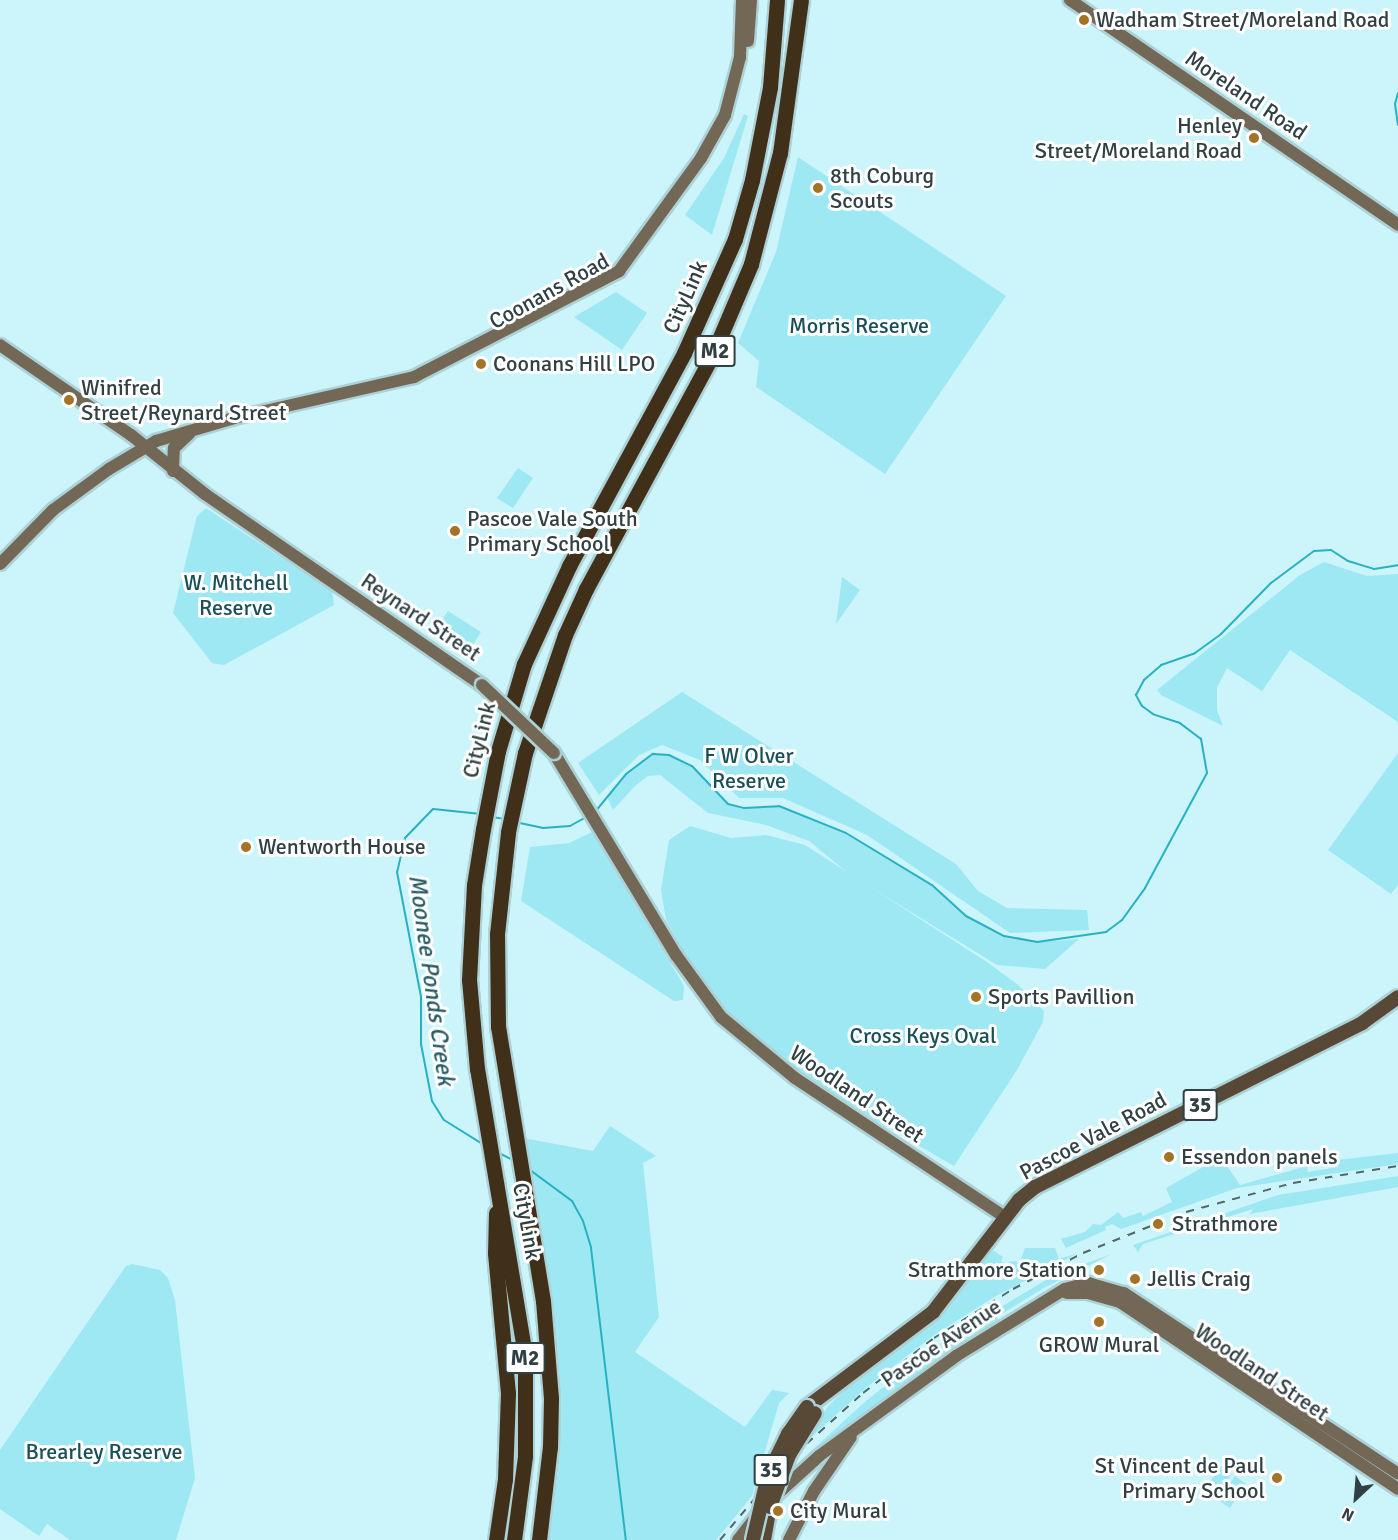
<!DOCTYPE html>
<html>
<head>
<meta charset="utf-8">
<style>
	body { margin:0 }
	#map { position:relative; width:1398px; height:1540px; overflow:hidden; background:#cbf5fb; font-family:Signika,sans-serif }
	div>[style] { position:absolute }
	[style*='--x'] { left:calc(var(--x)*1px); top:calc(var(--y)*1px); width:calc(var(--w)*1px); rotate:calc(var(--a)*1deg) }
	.green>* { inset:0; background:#9de8f3 }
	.stream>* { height:2px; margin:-1px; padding:0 1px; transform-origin:1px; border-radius:1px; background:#29b1c1 }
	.roads { filter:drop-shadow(2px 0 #acd1d6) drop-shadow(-2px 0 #acd1d6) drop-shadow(0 2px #acd1d6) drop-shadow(0 -2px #acd1d6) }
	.secondary>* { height:12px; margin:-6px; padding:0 6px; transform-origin:6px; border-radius:6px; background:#736756 }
	.primary>* { height:14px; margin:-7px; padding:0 7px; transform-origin:7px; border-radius:7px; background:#574935 }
	.highway>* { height:15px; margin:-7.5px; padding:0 7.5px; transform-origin:7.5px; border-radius:7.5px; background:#403019 }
	.rail>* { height:2px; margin-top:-1px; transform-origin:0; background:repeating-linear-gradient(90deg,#51676a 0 8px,transparent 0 16px) }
	.bridges { filter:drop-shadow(2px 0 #acd1d6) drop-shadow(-2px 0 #acd1d6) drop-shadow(0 2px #acd1d6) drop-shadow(0 -2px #acd1d6) }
	.secondary-bridge>* { height:12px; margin:-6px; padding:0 6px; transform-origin:6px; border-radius:6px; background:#736756 }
	.primary-bridge>* { height:14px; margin:-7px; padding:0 7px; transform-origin:7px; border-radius:7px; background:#574935 }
	.dots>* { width:16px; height:16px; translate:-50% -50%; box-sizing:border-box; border:3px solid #fff; border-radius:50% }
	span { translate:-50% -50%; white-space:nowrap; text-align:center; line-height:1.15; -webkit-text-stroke:6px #fff; paint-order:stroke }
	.shield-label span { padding:2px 4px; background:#fff; border:2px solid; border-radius:4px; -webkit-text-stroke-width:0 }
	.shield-label { font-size:21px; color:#304043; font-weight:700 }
	.poi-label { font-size:22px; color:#304043 }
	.left { translate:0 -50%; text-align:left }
	.right { translate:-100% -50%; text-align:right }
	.street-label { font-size:22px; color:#304043 }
	.park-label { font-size:22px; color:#194f56 }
	.water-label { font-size:24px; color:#285c63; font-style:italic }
	.north { position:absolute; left:1326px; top:1468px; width:60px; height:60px; -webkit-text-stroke:4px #fff; paint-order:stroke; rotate:206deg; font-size:16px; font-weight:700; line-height:24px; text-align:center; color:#304043 }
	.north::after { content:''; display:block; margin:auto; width:21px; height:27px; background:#304043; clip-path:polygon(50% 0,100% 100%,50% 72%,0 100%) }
</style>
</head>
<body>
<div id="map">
	<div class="green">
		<i style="clip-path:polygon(744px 114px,748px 116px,712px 235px,685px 215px,724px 158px)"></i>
		<i style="clip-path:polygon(798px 157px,1006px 296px,885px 474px,756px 387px,759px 361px,738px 343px,776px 252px)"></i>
		<i style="clip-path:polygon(616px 292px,647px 313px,622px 350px,574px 317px)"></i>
		<i style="clip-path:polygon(518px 468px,533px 478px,513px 508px,497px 498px)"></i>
		<i style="clip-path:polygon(206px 508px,332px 591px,334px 605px,224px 665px,212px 663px,173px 613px,197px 516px)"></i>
		<i style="clip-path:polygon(1324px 562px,1367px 576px,1398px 574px,1398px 722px,1290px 650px,1262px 691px,1227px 668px,1217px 688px,1217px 710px,1223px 726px,1161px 695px,1157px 690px,1300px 575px)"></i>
		<i style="clip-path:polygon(842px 577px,860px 590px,836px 624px)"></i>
		<i style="clip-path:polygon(448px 611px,481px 632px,469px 651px,436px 629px)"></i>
		<i style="clip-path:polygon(682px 692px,956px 864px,978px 891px,1007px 908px,1087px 910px,1089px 930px,1010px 933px,867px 835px,783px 798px,739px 798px,700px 760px,662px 745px,639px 755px,599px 795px,578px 763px)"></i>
		<i style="clip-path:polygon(1398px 753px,1398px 885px,1391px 894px,1328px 850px)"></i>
		<i style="clip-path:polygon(653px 754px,669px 755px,692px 766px,728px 804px,744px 808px,779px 806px,847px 833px,932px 885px,966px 916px,1004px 936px,1037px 942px,1079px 939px,1045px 969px,997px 965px,849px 874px,809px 841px,766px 825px,708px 813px,660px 775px,648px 776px,635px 786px,613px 810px,607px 797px,626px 774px)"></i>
		<i style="clip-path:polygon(690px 826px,731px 838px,766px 835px,805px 845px,987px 962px,1017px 984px,1044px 1011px,1043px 1022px,1017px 1070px,954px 1166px,876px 1121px,783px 1060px,736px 1022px,687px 958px,666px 920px,661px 890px,669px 840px)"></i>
		<i style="clip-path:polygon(592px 832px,684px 986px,683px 1000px,674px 1001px,521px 901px,530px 847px,569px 843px)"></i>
		<i style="clip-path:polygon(610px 1126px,656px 1156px,643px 1163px,659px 1317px,635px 1352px,745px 1427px,772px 1390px,789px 1393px,779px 1403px,752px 1496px,716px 1540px,548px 1540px,557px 1464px,557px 1358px,523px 1138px,593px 1151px)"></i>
		<i style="clip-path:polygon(1398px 1153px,1398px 1164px,1237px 1188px,1121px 1229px,1112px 1224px,1105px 1227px,1106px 1230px,1066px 1248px,1061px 1239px,1085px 1232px,1093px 1224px,1101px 1225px,1118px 1212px,1123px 1218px,1141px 1212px,1143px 1216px,1172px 1202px,1166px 1188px,1221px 1157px,1240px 1185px,1307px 1166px,1308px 1172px,1338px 1167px,1337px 1160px)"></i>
		<i style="clip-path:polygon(1398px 1176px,1398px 1187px,1250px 1214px,1253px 1209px,1143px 1244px,1138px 1252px,1133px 1245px,1278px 1195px)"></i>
		<i style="clip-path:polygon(1025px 1248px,1055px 1248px,1059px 1259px,1078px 1253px,996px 1296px,934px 1335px,867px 1387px,798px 1449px,829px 1405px,865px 1371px,935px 1320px,993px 1250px,1003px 1257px,1001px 1261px,1007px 1265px,1010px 1261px,1020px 1262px)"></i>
		<i style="clip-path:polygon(1112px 1254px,1042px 1289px,997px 1317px,1000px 1322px,784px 1482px,787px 1473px,867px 1400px,936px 1346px,1056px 1274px)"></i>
		<i style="clip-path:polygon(132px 1264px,160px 1270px,168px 1278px,175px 1300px,195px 1478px,176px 1540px,70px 1540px,47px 1524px,39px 1536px,0 1509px,0 1450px,126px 1266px)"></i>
		<i style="clip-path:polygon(1221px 1466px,1232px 1474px,1215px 1498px,1204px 1490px)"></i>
		<i style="clip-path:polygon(1235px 1476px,1246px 1484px,1230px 1508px,1218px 1500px)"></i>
	</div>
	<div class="stream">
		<i style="--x:1398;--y:93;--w:11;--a:105"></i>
		<i style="--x:1395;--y:104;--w:21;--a:82"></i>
		<i style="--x:595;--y:812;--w:49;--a:-50.8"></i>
		<i style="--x:626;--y:774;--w:34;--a:-37"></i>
		<i style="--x:653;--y:754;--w:16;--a:4"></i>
		<i style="--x:669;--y:755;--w:25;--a:26"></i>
		<i style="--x:692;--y:766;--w:52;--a:46.5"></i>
		<i style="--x:728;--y:804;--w:16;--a:14"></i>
		<i style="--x:744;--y:808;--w:35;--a:-3"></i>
		<i style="--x:779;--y:806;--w:72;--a:21.9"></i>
		<i style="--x:846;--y:833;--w:100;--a:31.2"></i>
		<i style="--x:932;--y:885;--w:46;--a:42.4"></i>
		<i style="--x:966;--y:916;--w:43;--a:27.8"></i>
		<i style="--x:1004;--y:936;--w:34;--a:10"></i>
		<i style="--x:1037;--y:942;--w:70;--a:-8.2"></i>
		<i style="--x:1106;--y:932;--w:20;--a:-37"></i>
		<i style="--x:1122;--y:920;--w:39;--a:-54"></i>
		<i style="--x:1145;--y:888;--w:131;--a:-61.7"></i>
		<i style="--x:1207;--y:773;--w:35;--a:-100"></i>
		<i style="--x:1201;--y:739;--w:26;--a:-143"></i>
		<i style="--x:1180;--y:723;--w:28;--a:-162"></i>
		<i style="--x:1153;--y:714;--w:14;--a:-144"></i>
		<i style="--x:1142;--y:706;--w:13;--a:-119"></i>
		<i style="--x:1136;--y:695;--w:17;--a:-62"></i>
		<i style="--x:1144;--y:680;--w:23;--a:-41"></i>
		<i style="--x:1161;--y:665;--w:36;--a:-19"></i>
		<i style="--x:1195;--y:653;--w:32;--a:-36"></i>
		<i style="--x:1221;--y:634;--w:71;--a:-45.6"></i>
		<i style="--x:1271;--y:583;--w:54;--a:-36.7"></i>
		<i style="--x:1314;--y:551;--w:17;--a:-3"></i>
		<i style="--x:1331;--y:550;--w:20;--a:33"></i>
		<i style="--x:1348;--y:561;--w:27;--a:17"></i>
		<i style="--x:1374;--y:569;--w:24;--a:-9"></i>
		<i style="--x:481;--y:814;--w:48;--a:-174.1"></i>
		<i style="--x:433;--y:809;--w:40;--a:134"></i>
		<i style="--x:405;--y:838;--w:35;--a:103"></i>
		<i style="--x:397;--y:872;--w:127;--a:79.1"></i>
		<i style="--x:421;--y:997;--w:47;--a:90"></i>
		<i style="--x:421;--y:1044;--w:58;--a:79.1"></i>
		<i style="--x:432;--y:1101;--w:22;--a:58"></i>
		<i style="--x:444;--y:1120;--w:47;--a:32"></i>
		<i style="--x:492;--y:817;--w:12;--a:9"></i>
		<i style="--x:515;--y:822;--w:29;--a:12"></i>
		<i style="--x:543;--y:828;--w:27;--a:-4"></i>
		<i style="--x:570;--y:826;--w:21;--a:-29"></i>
		<i style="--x:497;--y:1152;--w:18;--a:27"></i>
		<i style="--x:526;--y:1167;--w:57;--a:36.5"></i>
		<i style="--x:572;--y:1201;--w:23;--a:61"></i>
		<i style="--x:583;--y:1221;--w:28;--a:73"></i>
		<i style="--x:591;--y:1248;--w:294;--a:83.2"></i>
	</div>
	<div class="roads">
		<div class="secondary">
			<i style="--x:1070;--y:0;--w:398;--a:34.4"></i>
			<i style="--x:748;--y:41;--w:41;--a:-85.8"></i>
			<i style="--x:0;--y:345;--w:159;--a:34.5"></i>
			<i style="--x:131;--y:435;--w:95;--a:38.6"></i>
			<i style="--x:205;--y:494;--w:336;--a:34.6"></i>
			<i style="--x:173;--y:471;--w:23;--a:-88"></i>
			<i style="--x:174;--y:448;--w:21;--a:-43"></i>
			<i style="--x:0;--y:564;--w:76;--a:-45.5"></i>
			<i style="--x:53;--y:510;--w:69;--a:-36.2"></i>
			<i style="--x:109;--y:469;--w:55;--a:-30.8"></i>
			<i style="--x:156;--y:441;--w:81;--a:-16.4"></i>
			<i style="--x:234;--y:418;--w:185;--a:-12.8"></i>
			<i style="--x:414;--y:377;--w:231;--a:-27.3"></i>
			<i style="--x:619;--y:271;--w:140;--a:-54"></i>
			<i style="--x:701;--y:158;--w:49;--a:-60.8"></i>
			<i style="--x:725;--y:115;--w:60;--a:-75.5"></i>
			<i style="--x:740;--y:57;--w:57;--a:-88"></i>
			<i style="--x:554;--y:753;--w:236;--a:58.9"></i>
			<i style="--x:676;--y:955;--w:77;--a:54"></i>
			<i style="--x:721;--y:1017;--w:96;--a:39.5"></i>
			<i style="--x:795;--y:1078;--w:252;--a:33.5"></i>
			<i style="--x:1067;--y:1293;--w:21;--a:0"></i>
			<i style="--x:1088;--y:1293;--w:33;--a:16"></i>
			<i style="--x:1120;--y:1302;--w:335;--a:33.9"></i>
			<i style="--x:774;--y:1497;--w:61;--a:-42.3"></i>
			<i style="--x:819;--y:1456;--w:170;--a:-36.1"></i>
			<i style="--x:956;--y:1356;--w:128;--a:-31.6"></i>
			<i style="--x:1065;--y:1289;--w:24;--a:-15"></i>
			<i style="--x:1088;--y:1283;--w:37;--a:16"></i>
			<i style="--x:1124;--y:1293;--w:328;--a:33.4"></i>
			<i style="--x:738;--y:1540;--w:36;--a:-52"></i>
			<i style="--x:789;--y:1540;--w:55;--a:-63"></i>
			<i style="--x:814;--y:1491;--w:65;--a:-55.6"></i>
		</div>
		<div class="primary">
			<i style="--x:807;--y:1407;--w:158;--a:-37"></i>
			<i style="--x:933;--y:1312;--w:141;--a:-52.5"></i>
			<i style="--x:1019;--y:1200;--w:21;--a:-39"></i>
			<i style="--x:1035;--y:1187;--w:366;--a:-26.6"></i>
			<i style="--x:1362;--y:1023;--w:44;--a:-35.8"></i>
			<i style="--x:764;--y:1540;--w:34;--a:-80"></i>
		</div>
		<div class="highway">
			<i style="--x:496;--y:1213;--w:40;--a:91.4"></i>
			<i style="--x:495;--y:1253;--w:141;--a:84.7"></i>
			<i style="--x:508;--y:1393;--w:86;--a:92"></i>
			<i style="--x:505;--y:1479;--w:62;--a:98.4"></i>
			<i style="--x:514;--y:1540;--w:85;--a:-82.5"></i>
			<i style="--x:525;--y:1456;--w:101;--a:-90"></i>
			<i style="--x:525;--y:1355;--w:290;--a:-99.5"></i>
			<i style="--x:477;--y:1069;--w:89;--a:-95.1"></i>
			<i style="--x:469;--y:980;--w:95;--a:-87"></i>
			<i style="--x:474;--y:885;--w:57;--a:-80.9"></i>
			<i style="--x:483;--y:829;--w:79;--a:-79.1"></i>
			<i style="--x:498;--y:751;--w:91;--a:-73.4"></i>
			<i style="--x:524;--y:664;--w:108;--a:-65.3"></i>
			<i style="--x:569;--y:566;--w:242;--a:-61.6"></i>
			<i style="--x:684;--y:353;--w:125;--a:-65.9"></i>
			<i style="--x:735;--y:239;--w:61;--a:-73.9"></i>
			<i style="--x:752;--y:180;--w:95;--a:-79"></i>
			<i style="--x:770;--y:87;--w:87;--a:-85.4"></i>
			<i style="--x:539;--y:1540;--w:94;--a:-83.3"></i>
			<i style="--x:550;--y:1447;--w:49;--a:-88.8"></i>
			<i style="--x:551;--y:1398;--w:97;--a:-94.7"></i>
			<i style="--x:543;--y:1301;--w:278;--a:-99.3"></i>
			<i style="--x:498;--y:1027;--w:93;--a:-90.6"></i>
			<i style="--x:497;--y:934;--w:103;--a:-83.8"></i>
			<i style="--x:508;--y:832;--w:81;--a:-77.9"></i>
			<i style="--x:525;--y:753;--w:125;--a:-71.3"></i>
			<i style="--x:565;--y:635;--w:51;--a:-65.5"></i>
			<i style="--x:586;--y:589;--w:265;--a:-61.6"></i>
			<i style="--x:712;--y:356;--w:100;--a:-67"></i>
			<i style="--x:751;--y:264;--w:115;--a:-75.4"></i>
			<i style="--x:780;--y:153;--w:154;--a:-82.2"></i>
		</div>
	</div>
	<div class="rail">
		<i style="--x:720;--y:1540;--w:98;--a:-50"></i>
		<i style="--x:783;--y:1465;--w:108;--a:-42"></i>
		<i style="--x:863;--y:1393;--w:90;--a:-37.8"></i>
		<i style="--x:934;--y:1338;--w:93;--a:-31.8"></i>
		<i style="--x:1013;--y:1289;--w:79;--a:-27.2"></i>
		<i style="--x:1083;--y:1253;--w:111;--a:-21.7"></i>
		<i style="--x:1186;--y:1212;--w:111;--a:-15.2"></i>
		<i style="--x:1293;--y:1183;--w:106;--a:-9.2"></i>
	</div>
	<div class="bridges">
		<div class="secondary-bridge">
			<i style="--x:482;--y:685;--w:99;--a:43.4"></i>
		</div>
		<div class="primary-bridge">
			<i style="--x:770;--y:1507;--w:55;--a:-69.9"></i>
			<i style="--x:789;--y:1455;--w:49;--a:-58.2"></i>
			<i style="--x:753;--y:1540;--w:67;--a:-77"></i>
			<i style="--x:768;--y:1475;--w:46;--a:-64"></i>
			<i style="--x:788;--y:1434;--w:33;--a:-55"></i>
		</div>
	</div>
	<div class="dots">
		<i style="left:1084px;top:20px;background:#a37427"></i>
		<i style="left:1254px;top:138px;background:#a37427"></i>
		<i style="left:818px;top:188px;background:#a37427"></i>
		<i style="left:481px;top:364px;background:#a37427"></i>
		<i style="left:69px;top:400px;background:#a37427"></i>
		<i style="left:455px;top:531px;background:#a37427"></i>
		<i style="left:246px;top:847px;background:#a37427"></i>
		<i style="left:976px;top:997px;background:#a37427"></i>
		<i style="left:1169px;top:1157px;background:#a37427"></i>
		<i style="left:1158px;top:1224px;background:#a37427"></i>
		<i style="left:1099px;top:1270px;background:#a37427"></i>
		<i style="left:1135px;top:1279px;background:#a37427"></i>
		<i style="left:1099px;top:1322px;background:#a37427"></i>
		<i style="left:1277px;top:1478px;background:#a37427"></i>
		<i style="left:778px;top:1511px;background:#a37427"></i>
	</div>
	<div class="shield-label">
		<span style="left:715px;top:351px">M2</span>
		<span style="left:1200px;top:1105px">35</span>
		<span style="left:525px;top:1358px">M2</span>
		<span style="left:771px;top:1470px">35</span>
	</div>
	<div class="poi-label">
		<span class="left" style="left:1096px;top:20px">Wadham Street/Moreland Road</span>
		<span class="right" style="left:1242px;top:138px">Henley<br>Street/Moreland Road</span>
		<span class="left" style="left:830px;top:188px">8th Coburg<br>Scouts</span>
		<span class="left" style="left:493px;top:364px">Coonans Hill LPO</span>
		<span class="left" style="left:81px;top:400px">Winifred<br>Street/Reynard Street</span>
		<span class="left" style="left:467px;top:531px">Pascoe Vale South<br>Primary School</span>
		<span class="left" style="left:258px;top:847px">Wentworth House</span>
		<span class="left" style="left:988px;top:997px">Sports Pavillion</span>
		<span class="left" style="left:1181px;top:1157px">Essendon panels</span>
		<span class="left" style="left:1172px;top:1224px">Strathmore</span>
		<span class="right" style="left:1087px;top:1270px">Strathmore Station</span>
		<span class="left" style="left:1147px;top:1279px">Jellis Craig</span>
		<span style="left:1099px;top:1345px">GROW Mural</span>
		<span class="right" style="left:1265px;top:1478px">St Vincent de Paul<br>Primary School</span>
		<span class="left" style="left:790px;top:1511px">City Mural</span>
	</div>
	<div class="street-label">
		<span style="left:1246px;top:95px;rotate:34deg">Moreland Road</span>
		<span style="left:549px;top:291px;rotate:-29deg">Coonans Road</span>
		<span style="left:685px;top:297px;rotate:-66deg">CityLink</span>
		<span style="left:421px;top:617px;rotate:34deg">Reynard Street</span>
		<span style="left:479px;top:740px;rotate:-76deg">CityLink</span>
		<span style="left:857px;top:1094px;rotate:34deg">Woodland Street</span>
		<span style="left:1093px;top:1136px;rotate:-28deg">Pascoe Vale Road</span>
		<span style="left:527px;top:1221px;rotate:80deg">CityLink</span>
		<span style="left:941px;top:1343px;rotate:-34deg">Pascoe Avenue</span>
		<span style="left:1262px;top:1372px;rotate:34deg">Woodland Street</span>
	</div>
	<div class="park-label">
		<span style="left:859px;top:326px">Morris Reserve</span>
		<span style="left:236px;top:595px">W. Mitchell<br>Reserve</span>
		<span style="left:749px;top:768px">F W Olver<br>Reserve</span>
		<span style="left:923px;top:1036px">Cross Keys Oval</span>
		<span style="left:104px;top:1452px">Brearley Reserve</span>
	</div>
	<div class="water-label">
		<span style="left:431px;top:980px;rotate:82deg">Moonee Ponds Creek</span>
	</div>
	<div class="north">N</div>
</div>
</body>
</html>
